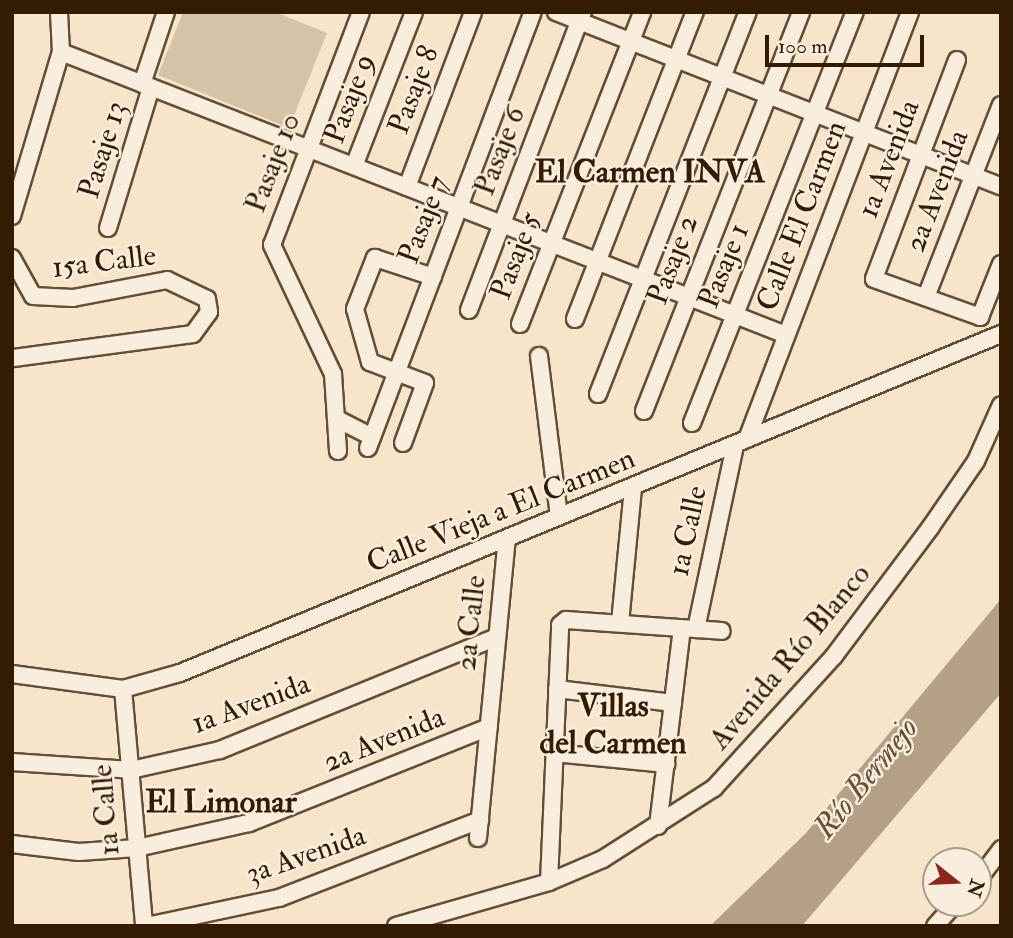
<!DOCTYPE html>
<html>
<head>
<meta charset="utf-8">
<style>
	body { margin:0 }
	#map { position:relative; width:1013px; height:938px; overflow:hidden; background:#f6e5ca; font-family:"IM FELL Double Pica",serif }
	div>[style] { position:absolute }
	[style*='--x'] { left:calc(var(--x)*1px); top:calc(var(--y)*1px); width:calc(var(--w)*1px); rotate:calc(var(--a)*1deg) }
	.green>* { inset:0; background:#d5c3a8 }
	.water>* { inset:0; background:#b4a086 }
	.roads { filter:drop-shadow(2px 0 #644e35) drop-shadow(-2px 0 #644e35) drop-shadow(0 2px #644e35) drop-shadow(0 -2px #644e35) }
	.minor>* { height:16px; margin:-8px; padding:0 8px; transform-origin:8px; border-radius:8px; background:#f9eedd }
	span { translate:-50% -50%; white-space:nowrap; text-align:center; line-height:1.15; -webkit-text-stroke:5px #f9eedd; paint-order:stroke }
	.street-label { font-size:30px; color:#341b03 }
	.neighbourhood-label { font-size:32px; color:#341b03; font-weight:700 }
	.water-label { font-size:32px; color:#675037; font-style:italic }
	.frame { position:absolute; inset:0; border:14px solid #341b03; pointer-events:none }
	.north { position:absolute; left:922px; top:847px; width:70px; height:70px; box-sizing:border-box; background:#f9eedd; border:2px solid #aa9a86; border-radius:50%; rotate:108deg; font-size:19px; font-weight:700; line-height:28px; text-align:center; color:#341b03 }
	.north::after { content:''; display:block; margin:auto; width:24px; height:32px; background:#8f2418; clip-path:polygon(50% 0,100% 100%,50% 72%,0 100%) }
	.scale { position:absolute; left:765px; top:35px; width:159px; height:32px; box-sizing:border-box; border:4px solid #341b03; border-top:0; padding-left:9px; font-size:21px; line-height:24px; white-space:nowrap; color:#341b03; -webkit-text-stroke:5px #f9eedd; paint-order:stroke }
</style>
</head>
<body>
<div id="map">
	<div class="green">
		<i style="clip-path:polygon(183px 12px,275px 12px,327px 33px,289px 128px,158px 75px)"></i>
	</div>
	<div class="water">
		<i style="clip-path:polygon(1001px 599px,1001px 693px,802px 926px,710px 926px,806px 833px)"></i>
	</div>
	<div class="roads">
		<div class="minor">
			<i style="--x:556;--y:12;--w:478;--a:21.4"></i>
			<i style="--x:61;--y:52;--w:778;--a:21.32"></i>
			<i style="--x:957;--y:60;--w:234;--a:110.8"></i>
			<i style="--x:874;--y:279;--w:113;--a:19.7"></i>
			<i style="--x:980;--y:317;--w:57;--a:-68.4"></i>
			<i style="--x:142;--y:84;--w:76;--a:-71.6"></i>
			<i style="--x:354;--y:166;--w:165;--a:-68.7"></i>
			<i style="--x:407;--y:187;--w:187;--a:-69.3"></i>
			<i style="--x:12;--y:216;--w:171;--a:-73.4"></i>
			<i style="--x:61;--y:52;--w:40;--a:-92.9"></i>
			<i style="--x:108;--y:228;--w:147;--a:-73"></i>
			<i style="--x:12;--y:258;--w:43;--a:61.1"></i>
			<i style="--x:33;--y:296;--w:40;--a:2.9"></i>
			<i style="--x:73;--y:298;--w:96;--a:-10.8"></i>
			<i style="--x:167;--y:280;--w:44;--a:25.4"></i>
			<i style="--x:207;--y:299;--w:13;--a:81"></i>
			<i style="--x:209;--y:312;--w:27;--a:126"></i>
			<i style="--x:193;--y:334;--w:183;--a:172.4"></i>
			<i style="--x:926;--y:297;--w:206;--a:-68.7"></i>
			<i style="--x:469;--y:310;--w:319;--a:-69.1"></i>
			<i style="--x:575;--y:319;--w:330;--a:-68.7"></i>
			<i style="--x:520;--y:324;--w:335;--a:-68.6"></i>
			<i style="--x:539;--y:356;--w:161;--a:82.9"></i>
			<i style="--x:598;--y:394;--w:410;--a:-68.6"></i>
			<i style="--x:644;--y:411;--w:429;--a:-68.5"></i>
			<i style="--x:339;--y:420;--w:37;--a:27"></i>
			<i style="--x:692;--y:423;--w:442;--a:-68.4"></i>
			<i style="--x:747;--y:439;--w:457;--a:-69.1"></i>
			<i style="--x:403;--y:443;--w:64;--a:-69.9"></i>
			<i style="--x:425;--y:383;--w:59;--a:-159.1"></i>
			<i style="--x:370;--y:362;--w:55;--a:-105.8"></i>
			<i style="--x:355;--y:309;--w:55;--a:-68.6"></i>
			<i style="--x:375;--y:258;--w:61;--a:18.1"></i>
			<i style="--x:368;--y:448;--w:466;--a:-69.3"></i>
			<i style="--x:338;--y:451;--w:77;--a:-93.7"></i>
			<i style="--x:333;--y:374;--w:143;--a:-115.3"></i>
			<i style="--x:272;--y:245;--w:249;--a:-69.1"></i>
			<i style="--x:620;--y:623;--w:137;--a:-84.5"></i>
			<i style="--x:696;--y:629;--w:188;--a:-78"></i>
			<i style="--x:12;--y:674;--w:112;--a:7.7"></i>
			<i style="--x:123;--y:689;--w:59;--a:-15.7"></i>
			<i style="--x:180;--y:673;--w:888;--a:-22.44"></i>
			<i style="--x:123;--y:689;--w:238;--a:84.9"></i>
			<i style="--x:557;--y:689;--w:117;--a:6.9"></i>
			<i style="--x:554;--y:753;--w:113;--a:5.6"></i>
			<i style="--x:12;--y:762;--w:119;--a:3.8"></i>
			<i style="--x:131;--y:770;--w:91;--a:-12.7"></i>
			<i style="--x:220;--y:750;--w:299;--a:-22.2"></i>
			<i style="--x:658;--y:826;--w:199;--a:-83.1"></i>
			<i style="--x:478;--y:838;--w:300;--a:-84.5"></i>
			<i style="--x:12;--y:844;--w:67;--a:6.8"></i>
			<i style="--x:79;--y:852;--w:58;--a:-3.9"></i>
			<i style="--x:137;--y:848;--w:115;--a:-12.6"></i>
			<i style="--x:249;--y:823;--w:258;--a:-21.8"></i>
			<i style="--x:978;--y:880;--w:39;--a:-53"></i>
			<i style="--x:549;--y:882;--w:257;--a:-87.5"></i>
			<i style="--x:560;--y:625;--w:8;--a:-40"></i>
			<i style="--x:566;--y:620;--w:156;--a:4"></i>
			<i style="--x:147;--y:926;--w:135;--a:-12"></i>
			<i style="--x:279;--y:898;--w:216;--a:-21.2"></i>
			<i style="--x:396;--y:926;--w:159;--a:-16"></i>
			<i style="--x:549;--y:882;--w:59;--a:-23.1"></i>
			<i style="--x:603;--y:859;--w:132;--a:-32.6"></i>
			<i style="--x:714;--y:788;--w:178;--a:-47.7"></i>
			<i style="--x:834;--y:656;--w:160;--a:-53.1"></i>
			<i style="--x:930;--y:528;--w:81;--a:-55.5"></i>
			<i style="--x:976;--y:461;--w:61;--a:-65.9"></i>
			<i style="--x:935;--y:926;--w:31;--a:-48"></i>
		</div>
	</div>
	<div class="street-label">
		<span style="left:414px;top:90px;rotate:-69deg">Pasaje 8</span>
		<span style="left:350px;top:99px;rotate:-69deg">Pasaje 9</span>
		<span style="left:103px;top:150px;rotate:-73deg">Pasaje 13</span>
		<span style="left:500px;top:151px;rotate:-69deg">Pasaje 6</span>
		<span style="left:889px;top:159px;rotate:-69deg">1a Avenida</span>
		<span style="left:273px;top:163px;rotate:-69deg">Pasaje 10</span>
		<span style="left:937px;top:191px;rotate:-69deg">2a Avenida</span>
		<span style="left:802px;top:216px;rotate:-69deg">Calle El Carmen</span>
		<span style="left:424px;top:220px;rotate:-69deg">Pasaje 7</span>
		<span style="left:516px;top:256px;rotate:-69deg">Pasaje 5</span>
		<span style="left:673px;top:260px;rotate:-69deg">Pasaje 2</span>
		<span style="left:104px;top:262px;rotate:-7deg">15a Calle</span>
		<span style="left:724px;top:266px;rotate:-68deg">Pasaje 1</span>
		<span style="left:501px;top:511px;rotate:-22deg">Calle Vieja a El Carmen</span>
		<span style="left:688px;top:531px;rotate:-78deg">1a Calle</span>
		<span style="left:471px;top:623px;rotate:-84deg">2a Calle</span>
		<span style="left:790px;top:657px;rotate:-50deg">Avenida Río Blanco</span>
		<span style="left:251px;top:704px;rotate:-20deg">1a Avenida</span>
		<span style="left:384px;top:740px;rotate:-22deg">2a Avenida</span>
		<span style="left:106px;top:810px;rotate:-95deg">1a Calle</span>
		<span style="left:306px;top:855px;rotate:-19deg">3a Avenida</span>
	</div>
	<div class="neighbourhood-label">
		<span style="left:650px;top:172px">El Carmen INVA</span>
		<span style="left:613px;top:725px">Villas<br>del Carmen</span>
		<span style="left:221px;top:802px">El Limonar</span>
	</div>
	<div class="water-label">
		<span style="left:866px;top:778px;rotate:-51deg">Río Bermejo</span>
	</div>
	<div class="frame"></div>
	<div class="north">N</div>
	<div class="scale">100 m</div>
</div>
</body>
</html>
